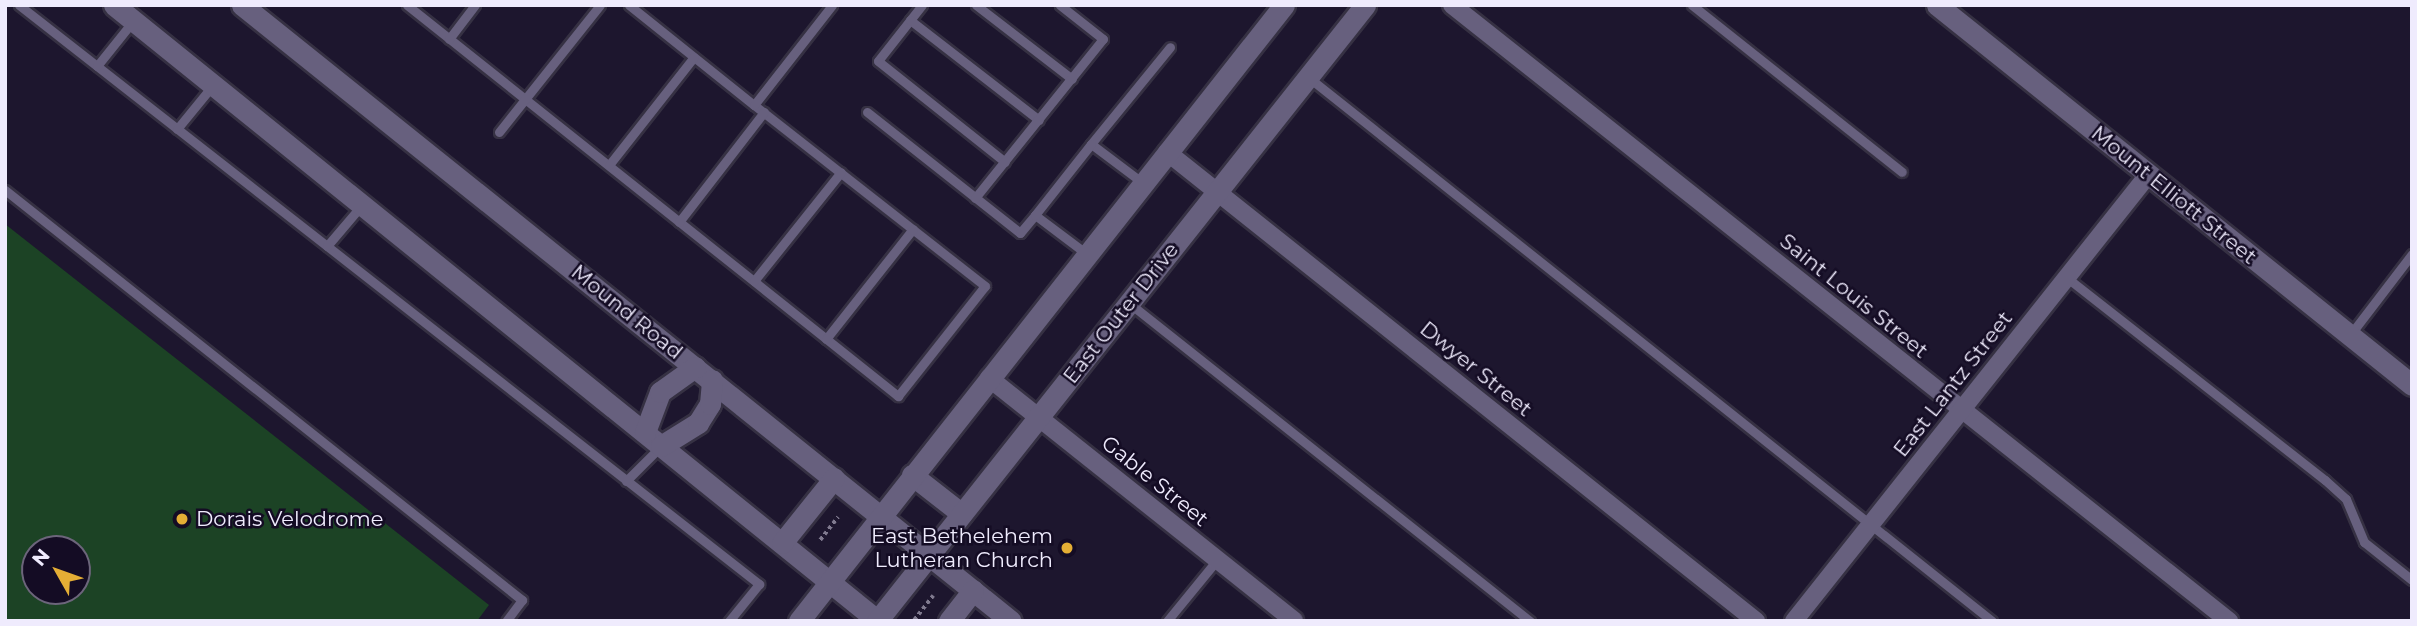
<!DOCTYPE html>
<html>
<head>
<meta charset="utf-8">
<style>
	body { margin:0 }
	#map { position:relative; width:2417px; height:626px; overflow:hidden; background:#1d162e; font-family:Montserrat,sans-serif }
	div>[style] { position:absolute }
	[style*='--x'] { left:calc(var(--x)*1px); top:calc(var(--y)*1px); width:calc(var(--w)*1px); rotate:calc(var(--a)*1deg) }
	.green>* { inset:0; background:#1c4325 }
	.path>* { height:3.5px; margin-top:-1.75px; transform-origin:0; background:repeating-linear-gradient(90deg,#807a8f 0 3.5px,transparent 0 7px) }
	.roads { filter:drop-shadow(2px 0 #363143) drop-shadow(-2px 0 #363143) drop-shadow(0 2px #363143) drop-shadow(0 -2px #363143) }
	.lane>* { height:9px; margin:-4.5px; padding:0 4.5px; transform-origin:4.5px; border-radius:4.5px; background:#67607e }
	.street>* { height:18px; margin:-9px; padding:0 9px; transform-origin:9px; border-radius:9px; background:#67607e }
	.secondary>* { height:21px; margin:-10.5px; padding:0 10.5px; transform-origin:10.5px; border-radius:10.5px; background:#67607e }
	.dots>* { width:19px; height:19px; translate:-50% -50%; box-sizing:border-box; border:4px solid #140c24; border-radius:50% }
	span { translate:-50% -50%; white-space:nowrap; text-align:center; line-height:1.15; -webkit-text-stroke:5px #140c24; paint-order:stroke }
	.street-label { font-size:21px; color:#efebfd }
	.poi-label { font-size:21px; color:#efebfd }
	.left { translate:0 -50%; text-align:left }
	.right { translate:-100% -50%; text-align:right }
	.frame { position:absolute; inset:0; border:7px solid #efebfd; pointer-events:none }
	.north { position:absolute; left:21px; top:535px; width:70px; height:70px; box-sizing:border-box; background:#140c24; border:2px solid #6c657b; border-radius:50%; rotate:310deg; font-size:19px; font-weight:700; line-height:28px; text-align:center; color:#efebfd }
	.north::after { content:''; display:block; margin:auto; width:24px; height:32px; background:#e4ae35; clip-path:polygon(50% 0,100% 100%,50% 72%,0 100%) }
</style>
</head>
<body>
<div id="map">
	<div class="green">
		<i style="clip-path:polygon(evenodd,5px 224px,489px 605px,477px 621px,5px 621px,5px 224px,35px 549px,77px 549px,77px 591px,35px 591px,35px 549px)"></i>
	</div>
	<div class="path">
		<i style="--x:820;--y:540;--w:29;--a:-52"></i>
		<i style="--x:914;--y:620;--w:31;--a:-52"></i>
	</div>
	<div class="roads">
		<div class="lane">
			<i style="--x:19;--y:5;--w:940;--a:38.04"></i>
			<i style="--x:759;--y:584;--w:48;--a:129"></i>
			<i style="--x:407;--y:5;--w:628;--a:38.53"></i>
			<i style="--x:898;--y:396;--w:140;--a:-51.7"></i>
			<i style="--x:985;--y:286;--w:293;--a:-141.9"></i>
			<i style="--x:629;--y:5;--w:160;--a:38.7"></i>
			<i style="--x:754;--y:105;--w:127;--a:-52"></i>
			<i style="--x:922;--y:5;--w:71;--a:128.2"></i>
			<i style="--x:878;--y:61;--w:162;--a:38.5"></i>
			<i style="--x:976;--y:5;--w:121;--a:37.6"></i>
			<i style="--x:1692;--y:5;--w:268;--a:38.5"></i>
			<i style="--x:910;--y:20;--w:163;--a:37.8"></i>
			<i style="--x:449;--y:39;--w:43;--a:-52.6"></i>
			<i style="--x:97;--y:66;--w:58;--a:-51.3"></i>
			<i style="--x:1308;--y:77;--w:874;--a:38.5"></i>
			<i style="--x:867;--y:112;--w:195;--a:38.3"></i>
			<i style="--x:1020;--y:233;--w:23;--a:-50"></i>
			<i style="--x:1035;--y:215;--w:65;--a:36.9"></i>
			<i style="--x:177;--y:129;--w:57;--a:-50.7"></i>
			<i style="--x:499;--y:132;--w:162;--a:-51.5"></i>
			<i style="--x:609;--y:165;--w:137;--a:-51.8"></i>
			<i style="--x:1143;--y:183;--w:65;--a:-143.1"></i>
			<i style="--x:1091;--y:144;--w:125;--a:-50.8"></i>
			<i style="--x:5;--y:190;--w:660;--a:38.42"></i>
			<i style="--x:522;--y:600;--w:26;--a:127"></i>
			<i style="--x:975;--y:198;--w:204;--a:-51.2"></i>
			<i style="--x:1103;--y:39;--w:55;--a:-141.7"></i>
			<i style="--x:1035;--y:215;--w:90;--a:-51.7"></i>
			<i style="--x:679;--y:222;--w:139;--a:-52.3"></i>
			<i style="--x:327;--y:246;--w:52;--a:-49.6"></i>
			<i style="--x:2066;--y:277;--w:329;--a:38.1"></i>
			<i style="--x:2325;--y:480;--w:28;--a:42"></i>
			<i style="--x:2346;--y:499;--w:47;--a:67.3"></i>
			<i style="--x:2364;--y:542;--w:61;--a:38.4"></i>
			<i style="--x:754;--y:281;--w:139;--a:-51.4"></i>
			<i style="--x:1129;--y:303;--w:512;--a:38.42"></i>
			<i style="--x:2350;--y:335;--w:102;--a:-52.6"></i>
			<i style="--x:826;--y:339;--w:140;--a:-51.7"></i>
			<i style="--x:626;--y:481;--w:48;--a:-45"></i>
			<i style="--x:1167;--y:621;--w:79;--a:-50.7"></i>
		</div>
		<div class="street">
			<i style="--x:1452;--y:5;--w:992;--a:38.41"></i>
			<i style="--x:1167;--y:152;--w:753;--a:38.53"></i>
			<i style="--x:989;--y:378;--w:390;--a:38.5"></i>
			<i style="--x:1794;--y:621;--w:569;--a:-51.56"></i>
		</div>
		<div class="secondary">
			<i style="--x:114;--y:5;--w:981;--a:38.88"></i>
			<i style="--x:242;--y:5;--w:985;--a:38.7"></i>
			<i style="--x:1937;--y:5;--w:608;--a:38.66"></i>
			<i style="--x:645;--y:432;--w:43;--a:-69.4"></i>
			<i style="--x:660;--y:392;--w:43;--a:-35.5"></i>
			<i style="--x:661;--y:446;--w:44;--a:-31.9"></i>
			<i style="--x:698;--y:423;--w:22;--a:-58"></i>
			<i style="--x:710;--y:404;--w:24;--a:-85"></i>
			<i style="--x:912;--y:475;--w:63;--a:38"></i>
			<i style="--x:782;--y:543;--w:83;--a:-51.3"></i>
			<i style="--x:799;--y:621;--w:784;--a:-51.79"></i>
			<i style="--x:877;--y:621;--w:786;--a:-51.61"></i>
			<i style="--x:949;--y:621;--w:39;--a:-52"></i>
		</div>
	</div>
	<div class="dots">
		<i style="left:182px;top:519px;background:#e4ae35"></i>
		<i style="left:1067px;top:548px;background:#e4ae35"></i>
	</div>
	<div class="street-label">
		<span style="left:2174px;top:195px;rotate:39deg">Mount Elliott Street</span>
		<span style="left:1854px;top:296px;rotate:39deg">Saint Louis Street</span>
		<span style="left:627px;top:312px;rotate:39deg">Mound Road</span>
		<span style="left:1121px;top:313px;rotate:-52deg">East Outer Drive</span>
		<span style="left:1476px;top:369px;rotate:39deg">Dwyer Street</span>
		<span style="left:1953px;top:384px;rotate:-52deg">East Lantz Street</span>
		<span style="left:1155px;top:481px;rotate:39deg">Gable Street</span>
	</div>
	<div class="poi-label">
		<span class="left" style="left:196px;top:519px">Dorais Velodrome</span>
		<span class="right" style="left:1053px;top:548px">East Bethelehem<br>Lutheran Church</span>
	</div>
	<div class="frame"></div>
	<div class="north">N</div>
</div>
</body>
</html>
